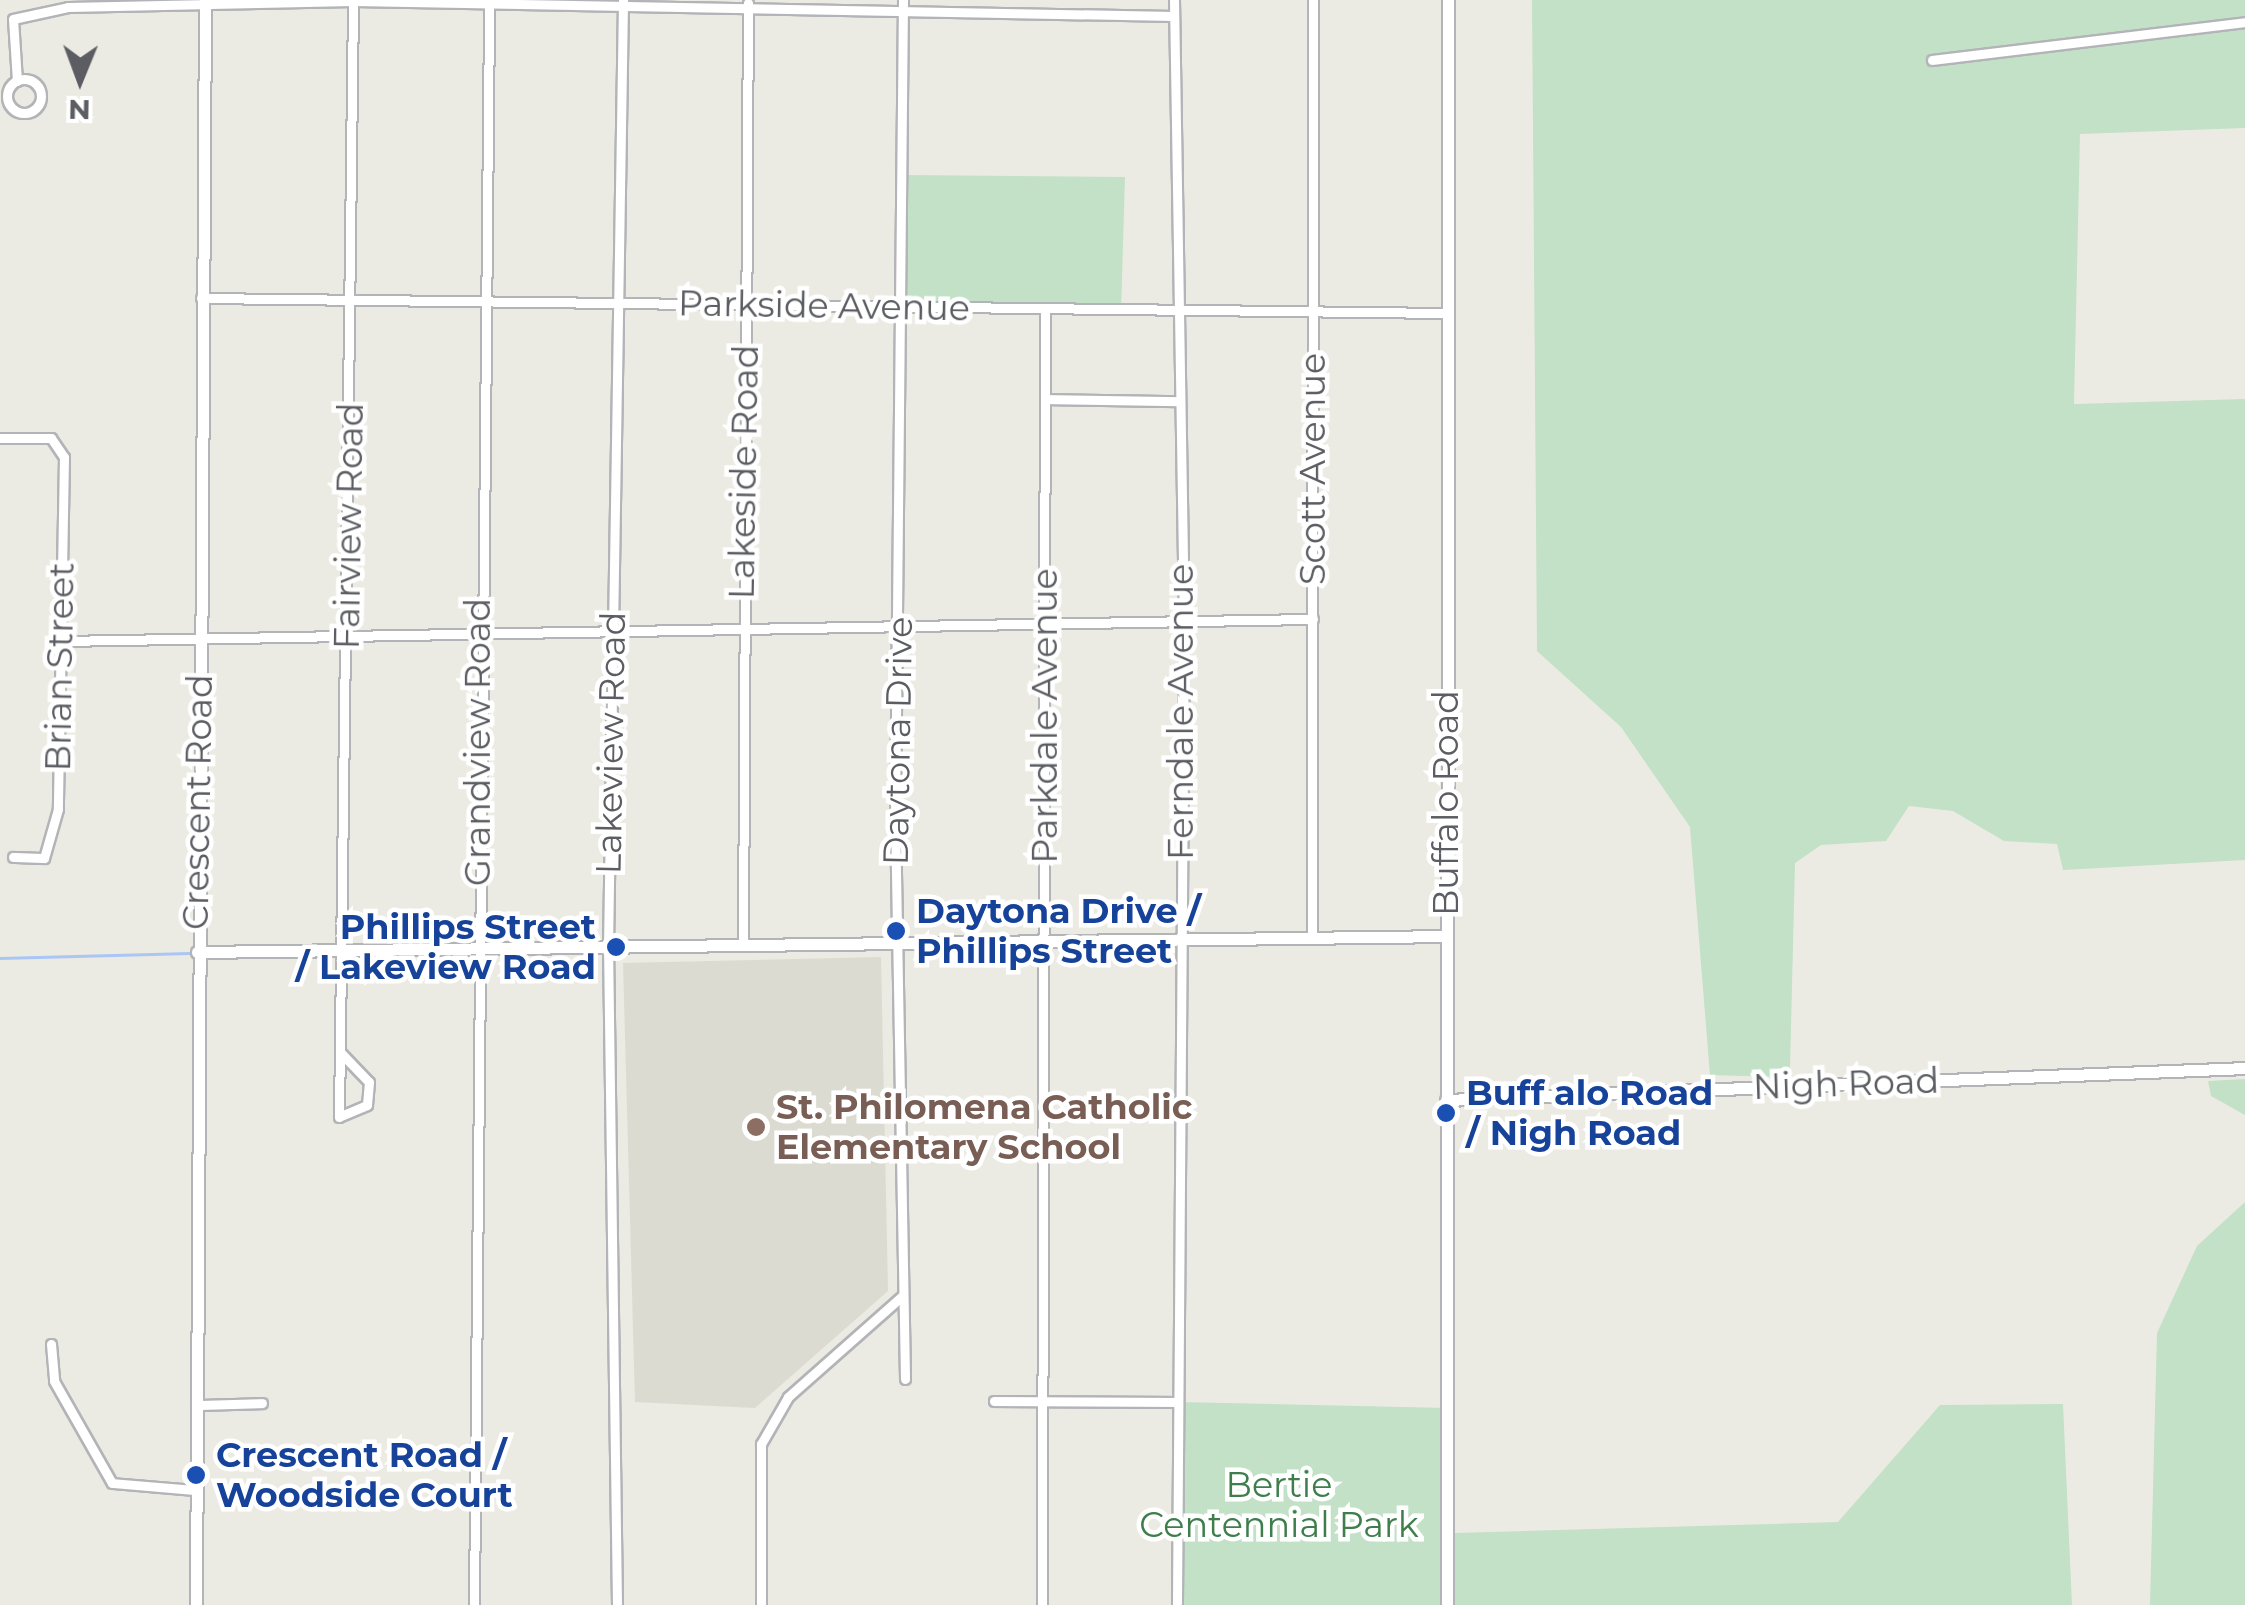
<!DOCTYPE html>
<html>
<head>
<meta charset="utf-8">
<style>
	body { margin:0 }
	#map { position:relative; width:2245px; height:1605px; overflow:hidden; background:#ecebe3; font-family:Montserrat,sans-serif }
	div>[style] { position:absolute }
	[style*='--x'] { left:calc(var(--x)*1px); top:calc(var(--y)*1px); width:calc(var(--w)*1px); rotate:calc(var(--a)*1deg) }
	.education>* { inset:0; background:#dbdbd1 }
	.green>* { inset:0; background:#c2e1c7 }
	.stream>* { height:2.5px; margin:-1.25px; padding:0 1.25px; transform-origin:1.25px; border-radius:1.25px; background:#aac6f5 }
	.roads { filter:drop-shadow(2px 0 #b3b4b8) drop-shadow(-2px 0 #b3b4b8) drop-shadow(0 2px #b3b4b8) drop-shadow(0 -2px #b3b4b8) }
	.minor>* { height:9px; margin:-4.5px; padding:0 4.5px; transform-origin:4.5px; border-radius:4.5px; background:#fff }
	.minor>.ring { margin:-4.5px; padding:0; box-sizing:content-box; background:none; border:9px solid #fff; border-radius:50% }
	.tertiary>* { height:11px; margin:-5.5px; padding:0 5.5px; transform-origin:5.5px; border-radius:5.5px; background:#fff }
	.dots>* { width:28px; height:28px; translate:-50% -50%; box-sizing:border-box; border:5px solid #fff; border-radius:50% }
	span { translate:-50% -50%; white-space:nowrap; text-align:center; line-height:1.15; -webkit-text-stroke:9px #fff; paint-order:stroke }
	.street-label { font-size:35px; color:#5b5d62 }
	.transit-label { font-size:35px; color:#164399; font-weight:700 }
	.left { translate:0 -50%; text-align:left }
	.right { translate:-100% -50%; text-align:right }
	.education-label { font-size:35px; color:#785e54; font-weight:700 }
	.park-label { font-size:35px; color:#3e7e4c }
	.north { position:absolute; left:30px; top:30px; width:100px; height:100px; -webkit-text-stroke:8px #fff; paint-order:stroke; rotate:181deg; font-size:28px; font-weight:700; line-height:40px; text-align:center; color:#5b5d62 }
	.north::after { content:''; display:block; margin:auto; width:35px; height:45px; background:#5b5d62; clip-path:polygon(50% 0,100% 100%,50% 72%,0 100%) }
</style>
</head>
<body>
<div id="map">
	<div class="education">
		<i style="clip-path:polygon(881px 957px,888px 1291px,755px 1408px,635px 1402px,623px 963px)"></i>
	</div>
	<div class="green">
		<i style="clip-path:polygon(1532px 0,2245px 0,2245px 128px,2080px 134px,2074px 404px,2245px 399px,2245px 860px,2063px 870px,2057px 844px,2004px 841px,1953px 811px,1909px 806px,1886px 841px,1821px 845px,1795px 863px,1790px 1068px,1778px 1077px,1710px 1075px,1690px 827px,1621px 727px,1537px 651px)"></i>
		<i style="clip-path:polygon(901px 175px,1125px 177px,1121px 312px,900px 306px)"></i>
		<i style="clip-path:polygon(2245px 1079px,2245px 1115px,2211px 1096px,2208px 1081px)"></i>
		<i style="clip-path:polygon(2245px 1202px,2245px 1605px,2150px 1605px,2157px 1333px,2197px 1246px)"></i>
		<i style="clip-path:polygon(1178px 1402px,1447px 1408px,1447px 1605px,1177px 1605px)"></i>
		<i style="clip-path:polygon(2063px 1404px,2072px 1605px,1454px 1605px,1454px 1533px,1838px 1522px,1940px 1405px)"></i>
	</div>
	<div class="stream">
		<i style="--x:0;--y:958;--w:190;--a:-1.5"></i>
	</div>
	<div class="roads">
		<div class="minor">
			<i style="--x:903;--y:0;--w:816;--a:90.56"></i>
			<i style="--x:895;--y:816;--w:563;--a:88.98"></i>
			<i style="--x:1174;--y:0;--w:622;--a:89.08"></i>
			<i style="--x:1184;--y:622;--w:983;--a:90.41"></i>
			<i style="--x:1932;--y:60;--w:315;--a:-6.9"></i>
			<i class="ring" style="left:7px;top:79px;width:25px;height:25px"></i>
			<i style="--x:17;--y:81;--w:62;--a:-93.7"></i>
			<i style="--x:13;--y:19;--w:56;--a:-12.3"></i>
			<i style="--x:68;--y:7;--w:285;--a:-1.2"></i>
			<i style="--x:353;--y:1;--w:821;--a:1.05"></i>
			<i style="--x:201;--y:298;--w:1246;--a:0.69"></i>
			<i style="--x:1045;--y:399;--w:131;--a:0.9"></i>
			<i style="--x:0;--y:438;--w:51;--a:0"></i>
			<i style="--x:51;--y:438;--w:23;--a:56"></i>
			<i style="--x:64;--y:457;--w:352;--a:91"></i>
			<i style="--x:58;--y:809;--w:51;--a:105.9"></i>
			<i style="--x:44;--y:858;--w:31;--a:-178"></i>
			<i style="--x:61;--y:641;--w:1252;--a:-1.01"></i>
			<i style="--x:1312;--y:938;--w:938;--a:-89.94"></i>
			<i style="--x:743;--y:944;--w:941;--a:-89.7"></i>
			<i style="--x:341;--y:1053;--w:40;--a:46"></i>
			<i style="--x:369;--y:1082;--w:23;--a:95"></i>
			<i style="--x:367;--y:1105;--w:30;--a:157"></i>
			<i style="--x:339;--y:1117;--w:1117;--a:-89.28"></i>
			<i style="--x:51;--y:1344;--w:37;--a:85"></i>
			<i style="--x:54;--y:1381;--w:117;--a:60.4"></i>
			<i style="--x:112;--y:1483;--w:84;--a:4.8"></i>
			<i style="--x:994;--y:1401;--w:183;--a:0.3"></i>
			<i style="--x:196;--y:1405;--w:66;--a:-1.7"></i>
			<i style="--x:474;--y:1605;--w:1605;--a:-89.46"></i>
			<i style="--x:617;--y:1605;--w:659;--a:-90.78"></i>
			<i style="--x:608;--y:946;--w:946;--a:-89.09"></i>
			<i style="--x:761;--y:1605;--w:161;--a:-90"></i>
			<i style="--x:761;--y:1444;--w:54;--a:-60.1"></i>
			<i style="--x:788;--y:1397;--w:151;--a:-41.5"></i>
			<i style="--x:1042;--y:1605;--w:1297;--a:-89.87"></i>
		</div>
		<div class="tertiary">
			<i style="--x:197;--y:952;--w:1248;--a:-0.73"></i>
			<i style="--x:1446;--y:1100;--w:800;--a:-2.29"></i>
			<i style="--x:196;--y:1605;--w:1605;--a:-89.68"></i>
			<i style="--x:1447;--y:1605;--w:1605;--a:-89.96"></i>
		</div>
	</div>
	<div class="dots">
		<i style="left:896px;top:931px;background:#1a4fb4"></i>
		<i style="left:616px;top:947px;background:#1a4fb4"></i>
		<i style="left:1446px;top:1113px;background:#1a4fb4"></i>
		<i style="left:756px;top:1127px;background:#8d6e63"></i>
		<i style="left:196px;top:1475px;background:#1a4fb4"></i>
	</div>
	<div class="street-label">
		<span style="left:824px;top:306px;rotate:1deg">Parkside Avenue</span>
		<span style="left:1313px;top:469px;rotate:-90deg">Scott Avenue</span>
		<span style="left:744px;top:472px;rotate:-89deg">Lakeside Road</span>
		<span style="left:349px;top:526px;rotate:-89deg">Fairview Road</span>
		<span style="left:60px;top:667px;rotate:-89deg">Brian Street</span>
		<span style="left:1181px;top:712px;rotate:-90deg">Ferndale Avenue</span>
		<span style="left:1045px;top:716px;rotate:-90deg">Parkdale Avenue</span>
		<span style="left:898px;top:741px;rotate:-89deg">Daytona Drive</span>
		<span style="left:478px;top:742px;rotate:-90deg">Grandview Road</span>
		<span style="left:611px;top:743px;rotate:-89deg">Lakeview Road</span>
		<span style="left:198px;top:802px;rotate:-89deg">Crescent Road</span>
		<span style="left:1446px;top:803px;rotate:-90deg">Buffalo Road</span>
		<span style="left:1846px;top:1084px;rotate:-2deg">Nigh Road</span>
	</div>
	<div class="transit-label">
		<span class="left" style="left:916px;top:931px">Daytona Drive /<br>Phillips Street</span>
		<span class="right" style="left:596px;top:947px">Phillips Street<br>/ Lakeview Road</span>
		<span class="left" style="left:1466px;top:1113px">Buff alo Road<br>/ Nigh Road</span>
		<span class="left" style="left:216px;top:1475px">Crescent Road /<br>Woodside Court</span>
	</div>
	<div class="education-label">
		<span class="left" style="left:776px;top:1127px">St. Philomena Catholic<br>Elementary School</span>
	</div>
	<div class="park-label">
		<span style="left:1279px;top:1505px">Bertie<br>Centennial Park</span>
	</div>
	<div class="north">N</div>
</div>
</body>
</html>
